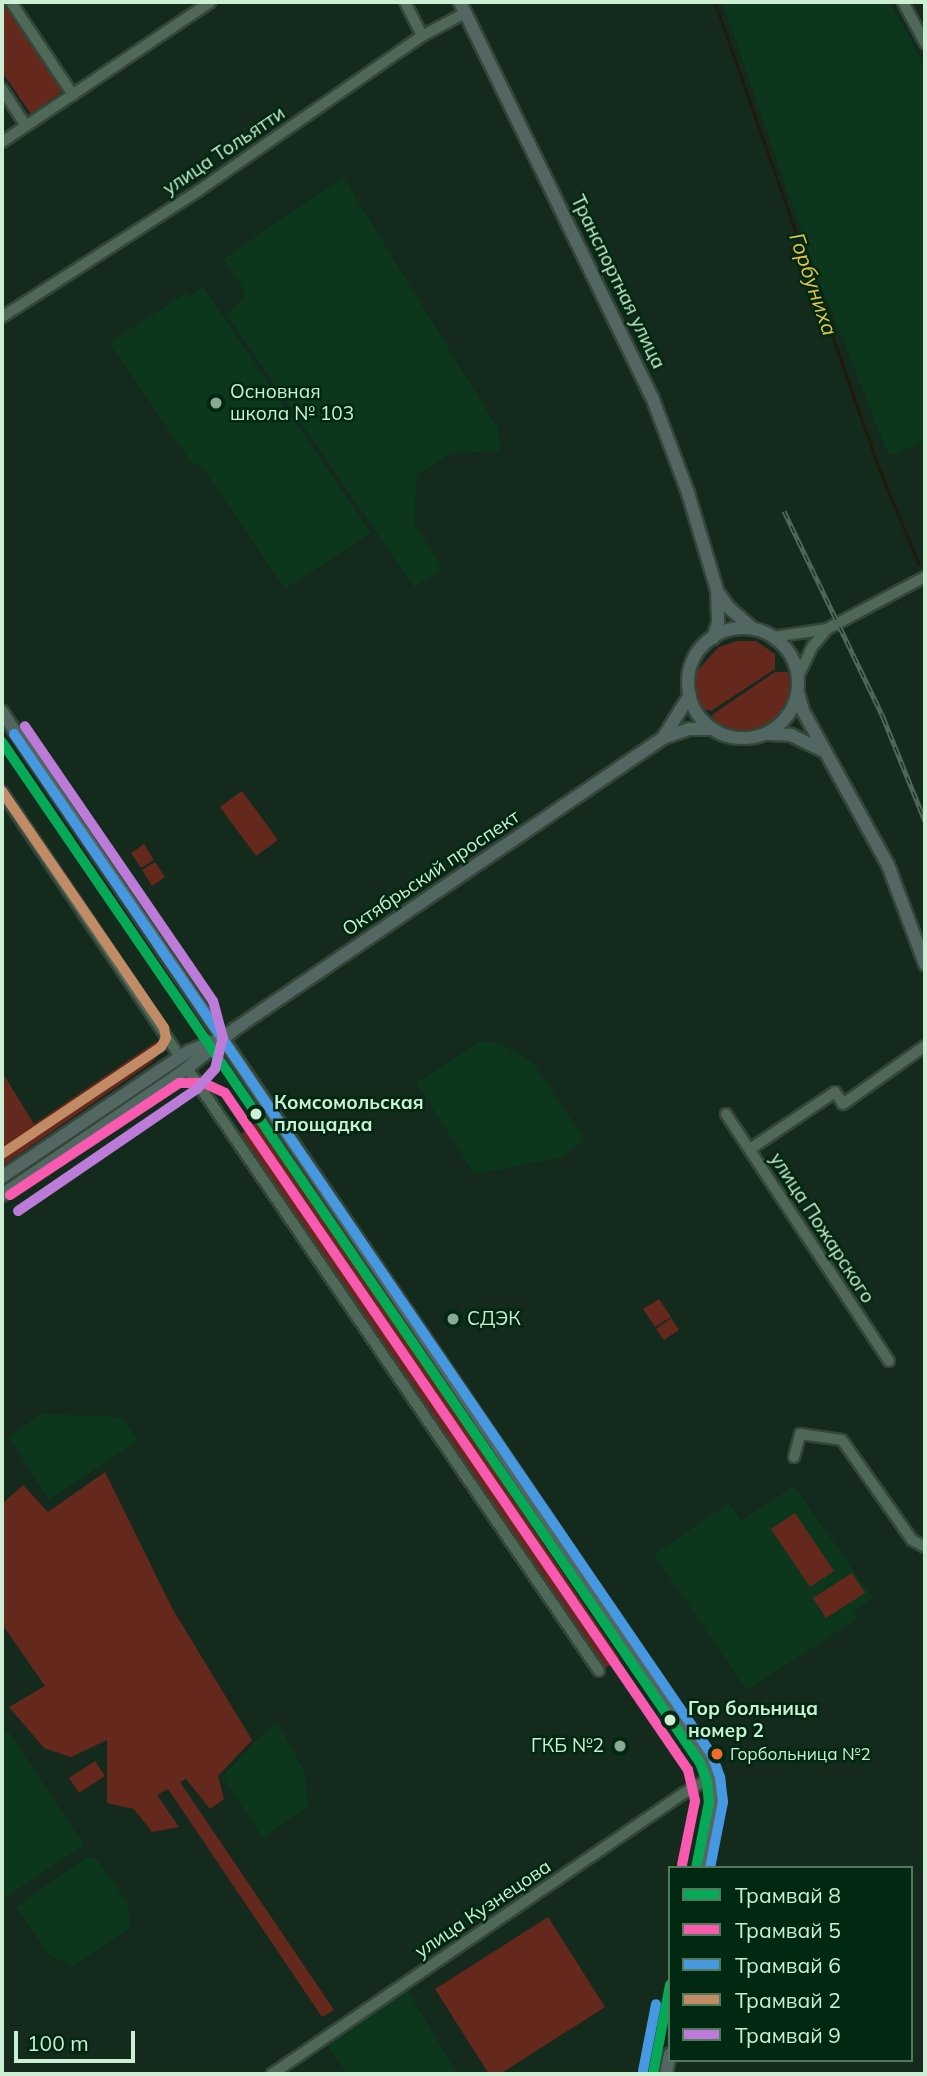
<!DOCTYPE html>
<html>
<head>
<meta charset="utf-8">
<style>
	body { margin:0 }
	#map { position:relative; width:927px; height:2076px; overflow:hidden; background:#142a1c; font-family:Mulish,sans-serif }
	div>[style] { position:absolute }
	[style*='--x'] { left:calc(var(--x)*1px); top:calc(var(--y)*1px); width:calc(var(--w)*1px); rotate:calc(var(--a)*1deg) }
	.built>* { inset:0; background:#0d371c }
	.green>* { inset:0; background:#65281c }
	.stream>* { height:2.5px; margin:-1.25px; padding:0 1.25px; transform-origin:1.25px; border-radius:1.25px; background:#1f1b0c }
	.roads { filter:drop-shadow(2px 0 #344639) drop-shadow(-2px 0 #344639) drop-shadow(0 2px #344639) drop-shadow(0 -2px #344639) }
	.minor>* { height:10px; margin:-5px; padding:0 5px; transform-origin:5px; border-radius:5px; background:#4f6857 }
	.major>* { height:12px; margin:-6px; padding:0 6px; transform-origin:6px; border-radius:6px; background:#526761 }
	.major>.ring { margin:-6px; padding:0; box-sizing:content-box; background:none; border:12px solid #526761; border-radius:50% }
	.rail>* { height:5px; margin-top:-2.5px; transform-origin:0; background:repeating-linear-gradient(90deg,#012810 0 8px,#506557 0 16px); box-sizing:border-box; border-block:2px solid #506557 }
	.tram-1>* { height:10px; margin:-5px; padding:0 5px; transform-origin:5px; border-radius:5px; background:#06aa56 }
	.tram-2>* { height:10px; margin:-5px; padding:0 5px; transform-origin:5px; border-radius:5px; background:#f75aaf }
	.tram-3>* { height:10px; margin:-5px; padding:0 5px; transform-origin:5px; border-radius:5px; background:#4699e1 }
	.tram-4>* { height:10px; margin:-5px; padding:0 5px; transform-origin:5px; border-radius:5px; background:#c18c65 }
	.tram-5>* { height:10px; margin:-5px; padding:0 5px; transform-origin:5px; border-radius:5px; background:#bd7bd9 }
	.dots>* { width:19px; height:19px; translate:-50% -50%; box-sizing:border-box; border:4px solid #012810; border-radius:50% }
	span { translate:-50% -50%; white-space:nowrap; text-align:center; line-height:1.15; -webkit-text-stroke:5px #012810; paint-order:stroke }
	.bus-label { font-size:17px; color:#ccefd3 }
	.left { translate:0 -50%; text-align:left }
	.street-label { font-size:19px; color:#ccefd3 }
	.poi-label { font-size:19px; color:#ccefd3 }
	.right { translate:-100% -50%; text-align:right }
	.stop-label { font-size:19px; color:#ccefd3; font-weight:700 }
	.water-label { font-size:21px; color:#e9c44d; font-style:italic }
	.frame { position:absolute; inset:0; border:4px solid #ccefd3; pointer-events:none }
	.legend { position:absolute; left:668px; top:1866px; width:245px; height:196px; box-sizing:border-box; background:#012810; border:2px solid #52785e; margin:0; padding:9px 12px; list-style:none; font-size:21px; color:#ccefd3 }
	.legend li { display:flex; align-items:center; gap:14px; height:35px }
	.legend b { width:35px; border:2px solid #52785e }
	.scale { position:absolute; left:14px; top:2031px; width:121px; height:32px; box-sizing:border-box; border:4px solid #ccefd3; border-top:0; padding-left:9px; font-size:21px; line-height:24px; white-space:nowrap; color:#ccefd3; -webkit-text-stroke:5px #012810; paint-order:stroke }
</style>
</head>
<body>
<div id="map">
	<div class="built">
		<i style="clip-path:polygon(722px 2px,890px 2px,925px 68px,925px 441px,889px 456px,814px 267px)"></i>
		<i style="clip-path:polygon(343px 177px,498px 429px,501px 451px,451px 453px,417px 475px,414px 524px,443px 569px,414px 587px,227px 315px,244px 297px,244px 290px,223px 259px)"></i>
		<i style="clip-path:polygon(203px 287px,371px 533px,285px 589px,200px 464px,193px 465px,109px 343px,187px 292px,190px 296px)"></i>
		<i style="clip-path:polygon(481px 1041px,500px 1044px,533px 1063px,585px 1140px,562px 1157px,475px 1174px,416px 1083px)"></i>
		<i style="clip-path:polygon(41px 1414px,122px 1417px,138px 1441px,49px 1500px,9px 1437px)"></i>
		<i style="clip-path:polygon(794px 1486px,873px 1598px,854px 1611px,858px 1618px,749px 1689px,743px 1685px,654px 1554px,729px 1503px,741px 1521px)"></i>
		<i style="clip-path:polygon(278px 1723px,305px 1773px,308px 1807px,263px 1838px,222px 1777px,262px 1735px)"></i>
		<i style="clip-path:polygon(8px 1731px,84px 1845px,2px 1900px,2px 1735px)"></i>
		<i style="clip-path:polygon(87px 1857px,97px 1859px,128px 1903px,130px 1928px,74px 1966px,50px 1956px,16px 1907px)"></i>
		<i style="clip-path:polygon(407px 1989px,457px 2074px,347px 2074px,326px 2043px)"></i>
	</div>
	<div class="green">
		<i style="clip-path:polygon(2px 2px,64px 90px,31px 114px,2px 72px)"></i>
		<i style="clip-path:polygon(737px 641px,756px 641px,775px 654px,775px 669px,711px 711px,699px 708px,694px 674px,719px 647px)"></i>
		<i style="clip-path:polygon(775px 672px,788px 672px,791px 689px,787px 708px,774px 724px,757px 732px,738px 734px,723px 730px,711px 721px,713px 714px)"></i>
		<i style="clip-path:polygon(242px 791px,278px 840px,256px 856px,220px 807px)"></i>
		<i style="clip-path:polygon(144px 844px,154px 860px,141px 868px,131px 853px)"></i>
		<i style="clip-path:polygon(155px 862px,165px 877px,152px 886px,142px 870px)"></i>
		<i style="clip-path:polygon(157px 1041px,163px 1049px,151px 1063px,2px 1166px,2px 1072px,34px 1124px)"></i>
		<i style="clip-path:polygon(260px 1119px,620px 1659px,604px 1669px,241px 1134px)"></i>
		<i style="clip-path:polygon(659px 1299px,671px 1317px,655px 1327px,643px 1309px)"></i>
		<i style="clip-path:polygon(671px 1318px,679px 1330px,664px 1340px,656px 1329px)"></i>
		<i style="clip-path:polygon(105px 1472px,172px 1608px,252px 1740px,218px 1776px,224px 1799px,210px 1809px,186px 1779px,180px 1782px,334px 2010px,322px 2017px,168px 1789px,157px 1795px,179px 1827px,152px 1832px,134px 1809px,107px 1803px,107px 1740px,71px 1757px,44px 1748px,9px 1707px,45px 1686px,2px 1624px,2px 1504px,23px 1485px,48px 1512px)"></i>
		<i style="clip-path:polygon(795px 1513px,834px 1571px,810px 1587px,771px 1529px)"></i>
		<i style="clip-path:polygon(852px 1573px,865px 1593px,826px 1618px,813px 1598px)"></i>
		<i style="clip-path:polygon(95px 1761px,105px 1776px,79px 1793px,69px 1778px)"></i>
		<i style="clip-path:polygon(548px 1917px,605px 2007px,500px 2074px,489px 2074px,435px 1989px)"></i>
	</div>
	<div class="stream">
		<i style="--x:715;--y:2;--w:489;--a:70.6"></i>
		<i style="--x:877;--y:463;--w:109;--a:67.4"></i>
	</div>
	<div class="roads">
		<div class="minor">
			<i style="--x:11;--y:2;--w:112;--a:56.3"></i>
			<i style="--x:405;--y:2;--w:38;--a:63"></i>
			<i style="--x:903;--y:2;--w:47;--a:61.8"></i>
			<i style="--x:2;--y:89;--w:44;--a:57"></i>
			<i style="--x:2;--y:142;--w:251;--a:-33.9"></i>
			<i style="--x:2;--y:317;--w:233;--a:-32.7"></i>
			<i style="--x:198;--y:191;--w:272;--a:-34.7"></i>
			<i style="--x:422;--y:36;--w:49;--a:-28.1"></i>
			<i style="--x:773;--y:637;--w:55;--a:-8.4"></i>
			<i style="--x:827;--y:629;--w:111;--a:-28"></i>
			<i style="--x:798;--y:677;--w:33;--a:-65"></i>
			<i style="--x:812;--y:647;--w:23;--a:-50"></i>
			<i style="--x:2;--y:792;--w:319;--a:56.1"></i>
			<i style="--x:187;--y:1068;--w:730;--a:55.66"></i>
			<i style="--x:726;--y:1114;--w:296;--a:56.6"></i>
			<i style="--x:750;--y:1149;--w:102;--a:-33.8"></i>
			<i style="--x:835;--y:1092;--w:14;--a:56"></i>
			<i style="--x:843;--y:1104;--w:100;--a:-35.3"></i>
			<i style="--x:794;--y:1457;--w:24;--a:-75"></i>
			<i style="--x:800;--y:1434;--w:42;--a:8.1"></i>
			<i style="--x:842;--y:1440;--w:122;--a:55"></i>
			<i style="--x:912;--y:1540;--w:15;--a:28"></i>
			<i style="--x:272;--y:2074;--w:499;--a:-34.3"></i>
			<i style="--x:684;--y:1793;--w:22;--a:-30"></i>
			<i style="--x:703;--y:1782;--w:15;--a:0"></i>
		</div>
		<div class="major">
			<i style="--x:460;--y:2;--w:439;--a:64.1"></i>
			<i style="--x:652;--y:397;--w:103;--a:69.4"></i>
			<i style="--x:688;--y:493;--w:101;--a:73.4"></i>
			<i style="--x:717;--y:590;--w:33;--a:88"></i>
			<i style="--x:718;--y:623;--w:16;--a:108"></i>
			<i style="--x:720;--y:595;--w:14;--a:56"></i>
			<i style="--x:728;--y:607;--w:33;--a:41"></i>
			<i class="ring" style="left:688px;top:628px;width:98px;height:98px"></i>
			<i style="--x:798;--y:693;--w:19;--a:74"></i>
			<i style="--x:803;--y:711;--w:176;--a:61.1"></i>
			<i style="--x:888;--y:865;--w:106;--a:69.5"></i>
			<i style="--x:2;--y:712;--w:1255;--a:55.98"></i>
			<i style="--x:704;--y:1752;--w:33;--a:65"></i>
			<i style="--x:718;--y:1782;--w:37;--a:95"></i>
			<i style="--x:715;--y:1819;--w:50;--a:100.4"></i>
			<i style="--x:767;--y:734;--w:24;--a:2"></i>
			<i style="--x:791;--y:735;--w:34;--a:26"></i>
			<i style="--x:663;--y:738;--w:51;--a:-57.9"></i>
			<i style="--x:2;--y:1177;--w:225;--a:-34"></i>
			<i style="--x:189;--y:1051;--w:33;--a:-21"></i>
			<i style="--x:2;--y:1195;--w:222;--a:-34.3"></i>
			<i style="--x:185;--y:1070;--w:65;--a:-39.4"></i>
			<i style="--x:235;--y:1029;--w:518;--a:-34.21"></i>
			<i style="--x:663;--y:738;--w:28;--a:-19"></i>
			<i style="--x:689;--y:729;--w:24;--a:0"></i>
			<i style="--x:666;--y:2074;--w:20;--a:-79"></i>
		</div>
	</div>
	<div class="rail">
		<i style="--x:784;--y:511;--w:229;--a:64.3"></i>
		<i style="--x:883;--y:717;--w:112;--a:68"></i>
	</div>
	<div class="tram-1">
		<i style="--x:2;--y:742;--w:1237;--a:55.64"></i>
		<i style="--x:700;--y:1763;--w:19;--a:69"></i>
		<i style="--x:707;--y:1781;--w:21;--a:85"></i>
		<i style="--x:709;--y:1802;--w:67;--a:101.1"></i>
		<i style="--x:653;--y:2074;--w:91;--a:-79.2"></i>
	</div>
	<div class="tram-2">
		<i style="--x:10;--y:1195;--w:203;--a:-33.5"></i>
		<i style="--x:179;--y:1083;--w:25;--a:0"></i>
		<i style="--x:204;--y:1083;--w:23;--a:25"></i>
		<i style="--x:225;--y:1093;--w:820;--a:55.63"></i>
		<i style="--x:688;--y:1770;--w:32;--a:77"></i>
		<i style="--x:695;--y:1801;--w:65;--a:101.5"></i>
	</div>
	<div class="tram-3">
		<i style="--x:14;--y:734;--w:1237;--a:55.64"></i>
		<i style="--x:712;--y:1755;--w:23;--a:70"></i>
		<i style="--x:720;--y:1777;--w:25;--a:83"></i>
		<i style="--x:723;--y:1802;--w:67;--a:101.1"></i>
		<i style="--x:643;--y:2071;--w:68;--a:-79"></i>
	</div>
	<div class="tram-4">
		<i style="--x:2;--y:791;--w:287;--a:55.6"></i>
		<i style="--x:164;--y:1028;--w:10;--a:79"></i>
		<i style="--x:166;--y:1038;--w:10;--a:119"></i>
		<i style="--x:161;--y:1047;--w:192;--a:146.1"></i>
	</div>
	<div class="tram-5">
		<i style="--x:18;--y:1211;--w:217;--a:-34.3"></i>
		<i style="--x:197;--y:1089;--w:27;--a:-48"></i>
		<i style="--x:215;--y:1069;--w:32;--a:-76"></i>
		<i style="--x:223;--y:1038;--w:38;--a:-105"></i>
		<i style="--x:213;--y:1001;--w:333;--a:-124.4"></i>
	</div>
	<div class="dots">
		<i style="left:216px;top:403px;background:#8caa93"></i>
		<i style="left:256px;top:1114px;background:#ccefd3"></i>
		<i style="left:453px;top:1319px;background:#8caa93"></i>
		<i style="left:670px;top:1720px;background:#ccefd3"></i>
		<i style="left:620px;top:1746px;background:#8caa93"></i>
		<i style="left:717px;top:1754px;background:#f36c2b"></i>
	</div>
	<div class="bus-label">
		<span class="left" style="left:730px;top:1754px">Горбольница №2</span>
	</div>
	<div class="street-label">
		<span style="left:224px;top:151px;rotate:-34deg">улица Тольятти</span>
		<span style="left:618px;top:282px;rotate:64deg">Транспортная улица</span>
		<span style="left:431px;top:873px;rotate:-34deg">Октябрьский проспект</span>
		<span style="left:822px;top:1228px;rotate:57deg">улица Пожарского</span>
		<span style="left:483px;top:1909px;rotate:-34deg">улица Кузнецова</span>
	</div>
	<div class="poi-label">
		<span class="left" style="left:230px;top:403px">Основная<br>школа № 103</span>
		<span class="left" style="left:467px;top:1319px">СДЭК</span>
		<span class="right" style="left:604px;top:1746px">ГКБ №2</span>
	</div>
	<div class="stop-label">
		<span class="left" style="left:274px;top:1114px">Комсомольская<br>площадка</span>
		<span class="left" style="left:688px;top:1720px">Гор больница<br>номер 2</span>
	</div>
	<div class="water-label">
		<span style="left:814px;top:284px;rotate:71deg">Горбуниха</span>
	</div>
	<div class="frame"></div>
	<ul class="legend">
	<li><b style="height:9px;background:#06aa56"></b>Трамвай 8</li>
	<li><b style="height:9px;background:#f75aaf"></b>Трамвай 5</li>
	<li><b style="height:9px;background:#4699e1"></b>Трамвай 6</li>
	<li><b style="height:9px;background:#c18c65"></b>Трамвай 2</li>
	<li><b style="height:9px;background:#bd7bd9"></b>Трамвай 9</li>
	</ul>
	<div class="scale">100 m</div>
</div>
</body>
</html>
